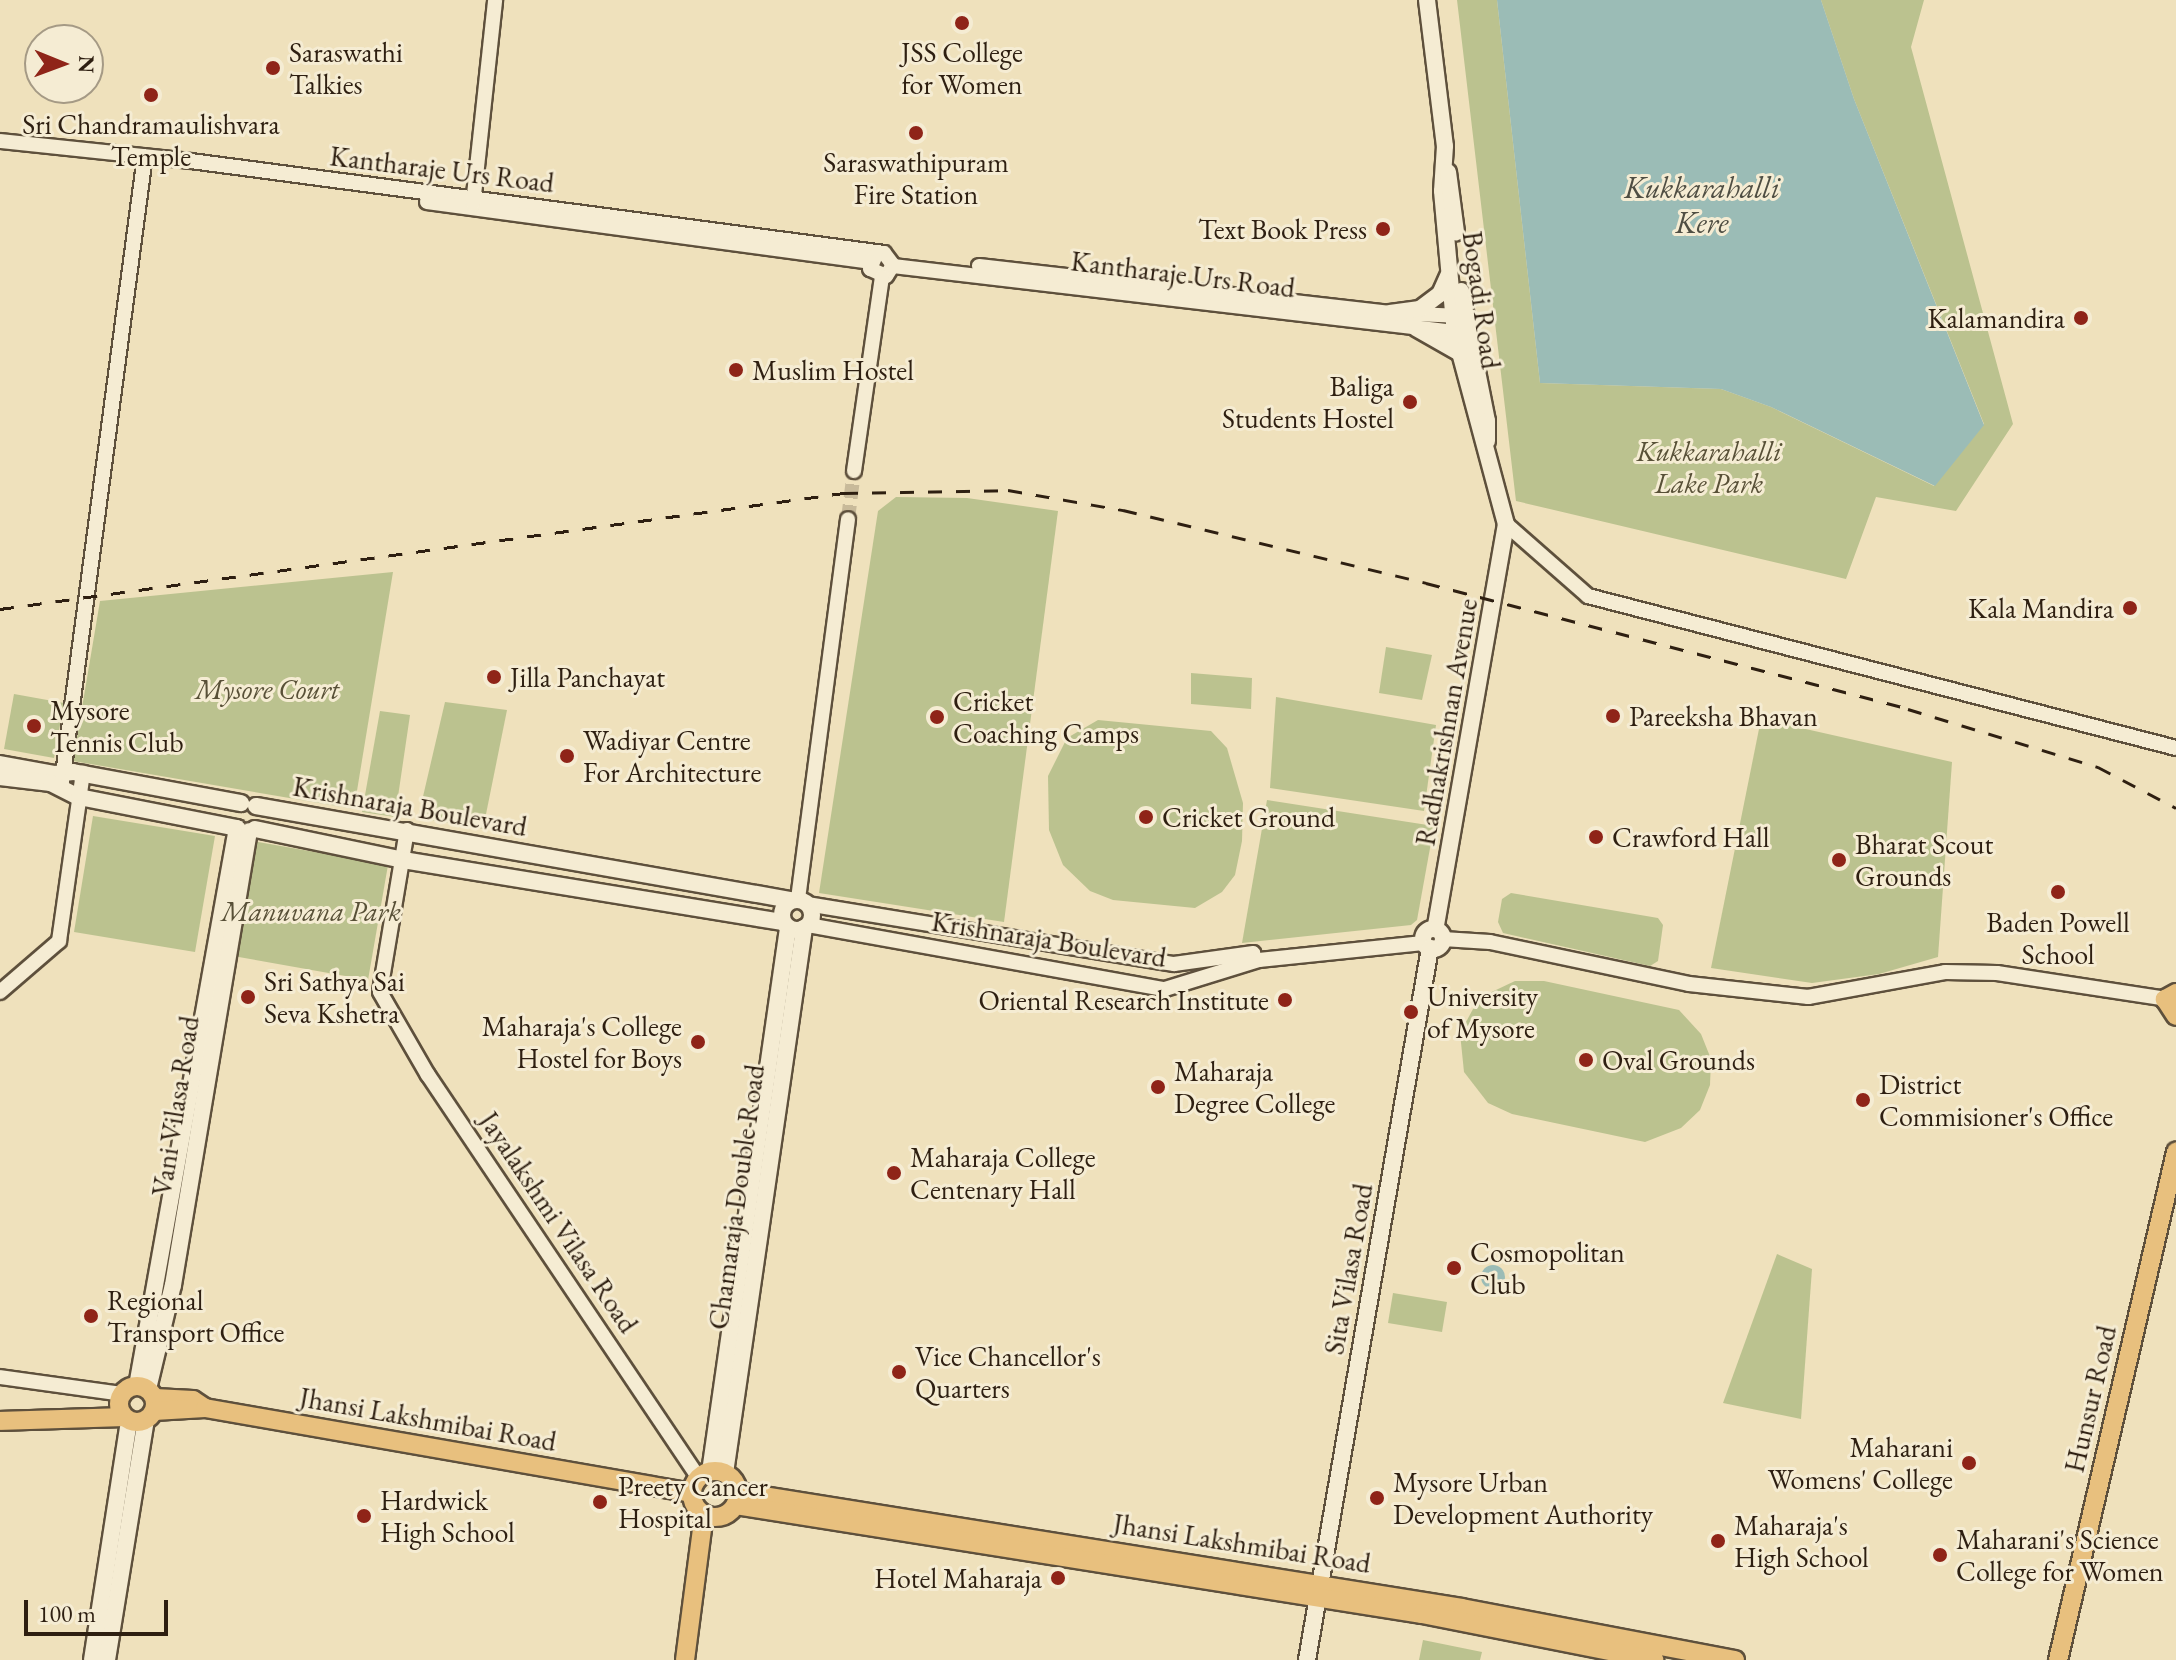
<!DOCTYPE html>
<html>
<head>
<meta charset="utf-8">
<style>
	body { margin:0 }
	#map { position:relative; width:2176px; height:1660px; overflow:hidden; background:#efe1bc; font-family:"EB Garamond",serif }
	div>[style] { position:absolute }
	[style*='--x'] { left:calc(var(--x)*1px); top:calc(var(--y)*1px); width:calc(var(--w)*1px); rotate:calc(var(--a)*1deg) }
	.green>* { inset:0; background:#bbc28f }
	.water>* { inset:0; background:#9bbcb6 }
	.round { border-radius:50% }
	.tertiary-tunnel>* { height:14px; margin-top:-7px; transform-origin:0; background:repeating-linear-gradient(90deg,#c8ba9a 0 14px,transparent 0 21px) }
	.roads { filter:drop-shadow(2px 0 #5e503c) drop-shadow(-2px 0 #5e503c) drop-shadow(0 2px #5e503c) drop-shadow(0 -2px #5e503c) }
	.tertiary>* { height:14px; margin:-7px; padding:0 7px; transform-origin:7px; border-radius:7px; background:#f5ecd3 }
	.secondary>* { height:16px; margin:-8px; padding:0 8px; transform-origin:8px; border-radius:8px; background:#f5ecd3 }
	.secondary>.ring { margin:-8px; padding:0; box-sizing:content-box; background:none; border:16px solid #f5ecd3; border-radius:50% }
	.primary>* { height:18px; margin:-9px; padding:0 9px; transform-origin:9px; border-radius:9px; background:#e8c07e }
	.primary>.ring { margin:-9px; padding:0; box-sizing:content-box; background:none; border:18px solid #e8c07e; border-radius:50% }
	.rail>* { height:3px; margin-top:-1.5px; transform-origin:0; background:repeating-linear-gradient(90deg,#2e1f11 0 14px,transparent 0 28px) }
	.dots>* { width:22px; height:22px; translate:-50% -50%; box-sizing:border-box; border:4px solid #f5ecd3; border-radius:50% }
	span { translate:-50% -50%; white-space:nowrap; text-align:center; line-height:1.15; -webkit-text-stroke:6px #f5ecd3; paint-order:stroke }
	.poi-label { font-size:28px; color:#2e1f11 }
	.left { translate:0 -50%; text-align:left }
	.right { translate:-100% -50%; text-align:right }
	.street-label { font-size:28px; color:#2e1f11 }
	.park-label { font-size:28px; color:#585037; font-style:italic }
	.water-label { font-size:30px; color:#4f4e43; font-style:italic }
	.north { position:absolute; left:24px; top:24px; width:80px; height:80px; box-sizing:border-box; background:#f5ecd3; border:2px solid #a59a85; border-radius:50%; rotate:91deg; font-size:22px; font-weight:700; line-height:32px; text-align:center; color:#2e1f11 }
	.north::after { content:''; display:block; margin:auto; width:28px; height:36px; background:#8f2418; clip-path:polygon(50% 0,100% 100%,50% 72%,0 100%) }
	.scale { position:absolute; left:24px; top:1600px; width:144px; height:36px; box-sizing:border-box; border:4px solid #2e1f11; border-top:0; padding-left:10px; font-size:24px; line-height:28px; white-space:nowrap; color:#2e1f11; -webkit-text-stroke:6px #f5ecd3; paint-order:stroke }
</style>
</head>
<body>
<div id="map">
	<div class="green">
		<i style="clip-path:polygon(1457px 0,1497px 0,1540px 383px,1721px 389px,1771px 407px,1934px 486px,1984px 424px,1854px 99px,1821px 0,1924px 0,1911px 47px,2013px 424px,1956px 511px,1876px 497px,1846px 579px,1516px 501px)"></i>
		<i style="clip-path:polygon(896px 497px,967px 498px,1058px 511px,1004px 922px,819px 893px,878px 511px)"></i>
		<i style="clip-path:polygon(393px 572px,354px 809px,73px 761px,100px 601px)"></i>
		<i style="clip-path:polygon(1386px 647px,1432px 655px,1422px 700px,1379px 693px)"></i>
		<i style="clip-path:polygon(1191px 673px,1252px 678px,1251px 709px,1191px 704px)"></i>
		<i style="clip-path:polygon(14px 694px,64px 703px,54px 758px,4px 749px)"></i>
		<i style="clip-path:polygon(1276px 697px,1436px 725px,1424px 811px,1270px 788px)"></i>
		<i style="clip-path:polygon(445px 702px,507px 710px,483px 829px,418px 818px)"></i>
		<i style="clip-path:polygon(380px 711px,410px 715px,395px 817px,362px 812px)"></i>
		<i style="clip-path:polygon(1761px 719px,1952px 762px,1938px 957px,1879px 974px,1812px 983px,1711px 968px)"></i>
		<i style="clip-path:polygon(1098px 720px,1211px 731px,1227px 748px,1243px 803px,1242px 841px,1235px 875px,1222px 892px,1195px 908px,1113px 900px,1090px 891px,1063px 865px,1049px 830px,1048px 776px,1067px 738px)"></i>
		<i style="clip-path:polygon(1267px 800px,1434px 826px,1417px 920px,1411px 925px,1242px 943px)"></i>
		<i style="clip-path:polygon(93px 816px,215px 836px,195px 952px,74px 932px)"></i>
		<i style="clip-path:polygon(253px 841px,388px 865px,368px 980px,233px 956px)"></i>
		<i style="clip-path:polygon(1511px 893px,1658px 918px,1663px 925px,1658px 961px,1650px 966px,1503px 933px,1498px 922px,1502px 899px)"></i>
		<i style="clip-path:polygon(1515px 981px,1544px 981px,1679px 1010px,1701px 1034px,1711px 1059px,1710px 1085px,1700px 1110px,1681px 1128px,1645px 1142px,1512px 1114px,1488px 1103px,1464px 1072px,1460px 1033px,1479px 998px)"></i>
		<i style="clip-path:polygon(1777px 1254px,1812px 1269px,1801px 1419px,1723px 1403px)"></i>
		<i style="clip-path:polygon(1393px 1293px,1447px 1302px,1442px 1332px,1388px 1323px)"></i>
		<i style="clip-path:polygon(1423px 1640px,1482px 1652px,1480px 1660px,1419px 1660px)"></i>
	</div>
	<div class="water">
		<i style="clip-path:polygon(1497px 0,1821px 0,1854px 99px,1984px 425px,1935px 486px,1771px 407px,1721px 389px,1540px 383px)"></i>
		<i class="round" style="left:1481px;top:1265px;width:24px;height:24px"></i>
	</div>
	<div class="tertiary-tunnel">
		<i style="--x:848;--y:519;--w:48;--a:-82.9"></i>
	</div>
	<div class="roads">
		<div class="tertiary">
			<i style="--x:0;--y:141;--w:192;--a:6"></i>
			<i style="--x:191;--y:161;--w:699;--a:7.56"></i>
			<i style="--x:884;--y:253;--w:15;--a:53"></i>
			<i style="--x:893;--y:265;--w:13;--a:122"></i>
			<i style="--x:886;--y:276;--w:17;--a:-156"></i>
			<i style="--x:870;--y:269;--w:15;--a:-67"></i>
			<i style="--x:427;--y:202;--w:447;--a:7.7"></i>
			<i style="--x:473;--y:204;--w:205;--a:-83.8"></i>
			<i style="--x:893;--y:266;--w:574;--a:6.7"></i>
			<i style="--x:979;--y:266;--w:414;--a:6.5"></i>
			<i style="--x:1390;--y:313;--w:73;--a:2.4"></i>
			<i style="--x:854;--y:471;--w:196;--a:-81.8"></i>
			<i style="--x:1506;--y:524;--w:109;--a:41.3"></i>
			<i style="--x:1588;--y:596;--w:607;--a:14.49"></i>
			<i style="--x:62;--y:782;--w:631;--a:-82.45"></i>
			<i style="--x:407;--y:830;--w:164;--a:99.5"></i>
			<i style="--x:380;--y:992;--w:96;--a:60"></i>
			<i style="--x:428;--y:1075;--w:486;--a:56.1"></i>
			<i style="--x:798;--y:899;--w:383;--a:-82.5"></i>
			<i style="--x:807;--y:904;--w:372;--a:9.3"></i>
			<i style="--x:1174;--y:964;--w:80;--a:-7.9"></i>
			<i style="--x:808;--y:925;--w:363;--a:10.2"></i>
			<i style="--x:1165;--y:989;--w:98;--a:-17.1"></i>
			<i style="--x:1259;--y:960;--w:165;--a:-5.9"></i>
			<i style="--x:1443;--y:939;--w:47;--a:3.7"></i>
			<i style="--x:1490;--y:942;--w:203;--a:11.9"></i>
			<i style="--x:1689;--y:984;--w:120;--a:6.2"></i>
			<i style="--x:1808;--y:997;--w:139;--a:-10.3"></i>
			<i style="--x:1945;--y:972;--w:52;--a:1.1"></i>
			<i style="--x:1997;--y:973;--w:178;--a:8.7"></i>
			<i style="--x:0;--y:992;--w:78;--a:-40.8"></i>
			<i style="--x:59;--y:941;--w:170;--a:-81.9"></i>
			<i style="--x:0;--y:1377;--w:123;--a:7.9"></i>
		</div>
		<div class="secondary">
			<i style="--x:1427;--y:0;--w:147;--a:83"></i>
			<i style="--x:1445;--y:146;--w:45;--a:93.8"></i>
			<i style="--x:1442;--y:191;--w:144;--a:84.8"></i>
			<i style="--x:1455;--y:334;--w:197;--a:75"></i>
			<i style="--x:1506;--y:524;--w:411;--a:99.9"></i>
			<i style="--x:1448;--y:172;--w:61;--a:82.4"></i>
			<i style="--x:1461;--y:291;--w:133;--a:78.7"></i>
			<i style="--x:1487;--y:421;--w:20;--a:90"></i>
			<i style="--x:1390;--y:313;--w:30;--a:-8"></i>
			<i style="--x:1420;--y:309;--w:25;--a:-37"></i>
			<i style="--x:1440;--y:294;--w:20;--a:-66"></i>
			<i style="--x:1416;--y:328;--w:51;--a:29.6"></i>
			<i style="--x:0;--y:764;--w:56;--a:10.3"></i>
			<i style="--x:55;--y:774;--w:18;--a:-6"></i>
			<i style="--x:73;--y:772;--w:171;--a:10.5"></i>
			<i style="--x:0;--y:777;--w:51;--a:6.7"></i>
			<i style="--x:51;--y:783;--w:31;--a:27"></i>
			<i style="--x:79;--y:797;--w:161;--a:11.1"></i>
			<i style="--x:237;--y:828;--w:567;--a:100.16"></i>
			<i style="--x:256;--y:806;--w:543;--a:9.97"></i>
			<i style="--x:255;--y:829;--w:151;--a:11.8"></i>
			<i style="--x:403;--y:860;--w:385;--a:9.3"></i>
			<i class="ring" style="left:782px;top:900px;width:14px;height:14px"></i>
			<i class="ring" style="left:1423px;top:929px;width:4px;height:4px"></i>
			<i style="--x:148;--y:1389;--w:107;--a:-76.5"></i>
			<i style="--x:173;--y:1285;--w:460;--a:-80.5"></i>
			<i style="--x:710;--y:1472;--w:550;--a:-81.84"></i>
			<i style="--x:725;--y:1473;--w:551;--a:-81.75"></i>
			<i style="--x:92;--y:1660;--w:243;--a:-81.2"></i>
			<i style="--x:107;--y:1660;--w:243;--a:-80.8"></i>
			<i style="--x:1307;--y:1660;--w:723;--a:-80.2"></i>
		</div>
		<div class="primary">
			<i style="--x:2176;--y:993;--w:13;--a:151"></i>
			<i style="--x:2165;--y:999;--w:20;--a:57"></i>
			<i class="ring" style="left:119px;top:1386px;width:18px;height:18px"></i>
			<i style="--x:155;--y:1398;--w:38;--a:3"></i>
			<i style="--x:193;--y:1400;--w:14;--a:34"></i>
			<i style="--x:154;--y:1411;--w:51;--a:-3.4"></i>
			<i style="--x:205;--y:1408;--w:494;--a:9.9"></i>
			<i style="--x:0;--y:1421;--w:124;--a:-1.8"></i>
			<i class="ring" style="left:692px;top:1471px;width:28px;height:28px"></i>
			<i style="--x:738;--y:1492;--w:733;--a:9.1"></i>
			<i style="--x:1462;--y:1608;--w:278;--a:10.8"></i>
			<i style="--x:736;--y:1505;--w:695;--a:9.03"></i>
			<i style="--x:1422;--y:1614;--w:237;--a:11.2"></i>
			<i style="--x:685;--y:1660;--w:147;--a:-82.6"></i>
			<i style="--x:2058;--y:1660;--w:522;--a:-76.92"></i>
		</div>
	</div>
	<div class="rail">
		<i style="--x:0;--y:609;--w:852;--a:-7.83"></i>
		<i style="--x:844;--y:493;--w:164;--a:-1"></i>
		<i style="--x:1008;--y:490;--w:117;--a:9.9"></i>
		<i style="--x:1123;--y:510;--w:312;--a:13.5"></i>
		<i style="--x:1426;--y:583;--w:498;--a:14.6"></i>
		<i style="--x:1908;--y:709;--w:199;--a:17"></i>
		<i style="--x:2098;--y:767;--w:88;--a:27.7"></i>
	</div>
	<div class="dots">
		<i style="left:962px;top:23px;background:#8f2418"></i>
		<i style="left:273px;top:68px;background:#8f2418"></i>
		<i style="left:151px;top:95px;background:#8f2418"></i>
		<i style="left:916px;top:133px;background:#8f2418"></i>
		<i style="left:1383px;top:229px;background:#8f2418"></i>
		<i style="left:2081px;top:318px;background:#8f2418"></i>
		<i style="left:736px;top:370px;background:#8f2418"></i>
		<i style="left:1410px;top:402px;background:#8f2418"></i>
		<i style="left:2130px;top:608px;background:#8f2418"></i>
		<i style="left:494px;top:677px;background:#8f2418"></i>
		<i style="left:1613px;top:716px;background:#8f2418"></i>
		<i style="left:937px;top:717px;background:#8f2418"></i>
		<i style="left:34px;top:726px;background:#8f2418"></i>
		<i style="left:567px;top:756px;background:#8f2418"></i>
		<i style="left:1146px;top:817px;background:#8f2418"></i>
		<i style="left:1596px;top:837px;background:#8f2418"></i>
		<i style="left:1839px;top:860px;background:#8f2418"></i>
		<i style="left:2058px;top:892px;background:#8f2418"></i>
		<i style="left:248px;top:997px;background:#8f2418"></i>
		<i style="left:1285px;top:1000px;background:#8f2418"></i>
		<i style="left:1411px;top:1012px;background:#8f2418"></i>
		<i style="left:698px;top:1042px;background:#8f2418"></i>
		<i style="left:1586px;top:1060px;background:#8f2418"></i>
		<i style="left:1158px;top:1087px;background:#8f2418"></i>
		<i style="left:1863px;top:1100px;background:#8f2418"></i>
		<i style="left:894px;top:1173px;background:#8f2418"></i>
		<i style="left:1454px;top:1268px;background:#8f2418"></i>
		<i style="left:91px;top:1316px;background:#8f2418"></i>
		<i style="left:899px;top:1372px;background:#8f2418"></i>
		<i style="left:1969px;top:1463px;background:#8f2418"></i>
		<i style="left:1377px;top:1498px;background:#8f2418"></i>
		<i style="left:600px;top:1502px;background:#8f2418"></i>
		<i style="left:364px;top:1516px;background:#8f2418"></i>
		<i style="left:1718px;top:1541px;background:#8f2418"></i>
		<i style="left:1940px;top:1555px;background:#8f2418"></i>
		<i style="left:1058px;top:1578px;background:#8f2418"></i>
	</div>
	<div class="poi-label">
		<span class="left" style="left:289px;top:68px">Saraswathi<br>Talkies</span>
		<span style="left:962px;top:68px">JSS College<br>for Women</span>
		<span style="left:151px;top:140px">Sri Chandramaulishvara<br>Temple</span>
		<span style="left:916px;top:178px">Saraswathipuram<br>Fire Station</span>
		<span class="right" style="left:1367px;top:229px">Text Book Press</span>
		<span class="right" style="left:2065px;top:318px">Kalamandira</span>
		<span class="left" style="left:752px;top:370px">Muslim Hostel</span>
		<span class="right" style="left:1394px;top:402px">Baliga<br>Students Hostel</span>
		<span class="right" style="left:2114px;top:608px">Kala Mandira</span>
		<span class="left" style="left:510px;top:677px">Jilla Panchayat</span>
		<span class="left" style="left:953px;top:717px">Cricket<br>Coaching Camps</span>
		<span class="left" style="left:50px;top:726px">Mysore<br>Tennis Club</span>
		<span class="left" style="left:1629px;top:716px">Pareeksha Bhavan</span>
		<span class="left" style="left:583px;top:756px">Wadiyar Centre<br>For Architecture</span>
		<span class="left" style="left:1162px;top:817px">Cricket Ground</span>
		<span class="left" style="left:1612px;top:837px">Crawford Hall</span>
		<span class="left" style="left:1855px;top:860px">Bharat Scout<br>Grounds</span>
		<span style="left:2058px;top:938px">Baden Powell<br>School</span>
		<span class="left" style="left:264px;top:997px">Sri Sathya Sai<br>Seva Kshetra</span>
		<span class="left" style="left:1427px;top:1012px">University<br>of Mysore</span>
		<span class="right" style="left:1269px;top:1000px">Oriental Research Institute</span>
		<span class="right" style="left:682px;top:1042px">Maharaja's College<br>Hostel for Boys</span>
		<span class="left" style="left:1602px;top:1060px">Oval Grounds</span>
		<span class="left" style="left:1174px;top:1087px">Maharaja<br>Degree College</span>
		<span class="left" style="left:1879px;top:1100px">District<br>Commisioner's Office</span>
		<span class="left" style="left:910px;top:1173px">Maharaja College<br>Centenary Hall</span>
		<span class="left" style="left:1470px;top:1268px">Cosmopolitan<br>Club</span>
		<span class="left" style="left:107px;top:1316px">Regional<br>Transport Office</span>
		<span class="left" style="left:915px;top:1372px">Vice Chancellor's<br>Quarters</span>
		<span class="right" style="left:1953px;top:1463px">Maharani<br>Womens' College</span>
		<span class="left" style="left:1393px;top:1498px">Mysore Urban<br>Development Authority</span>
		<span class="left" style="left:618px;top:1502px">Preety Cancer<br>Hospital</span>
		<span class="left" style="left:380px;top:1516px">Hardwick<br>High School</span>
		<span class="left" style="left:1734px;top:1541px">Maharaja's<br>High School</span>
		<span class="left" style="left:1956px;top:1555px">Maharani's Science<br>College for Women</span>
		<span class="right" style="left:1042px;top:1578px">Hotel Maharaja</span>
	</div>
	<div class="street-label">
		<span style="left:442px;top:169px;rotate:7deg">Kantharaje Urs Road</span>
		<span style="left:1183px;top:274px;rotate:7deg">Kantharaje Urs Road</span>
		<span style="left:1482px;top:300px;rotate:82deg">Bogadi Road</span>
		<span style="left:1446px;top:722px;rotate:-80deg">Radhakrishnan Avenue</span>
		<span style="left:410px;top:806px;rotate:10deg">Krishnaraja Boulevard</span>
		<span style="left:1049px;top:939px;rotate:9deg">Krishnaraja Boulevard</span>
		<span style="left:175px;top:1106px;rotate:-81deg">Vani Vilasa Road</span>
		<span style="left:736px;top:1197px;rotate:-82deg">Chamaraja Double Road</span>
		<span style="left:559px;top:1222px;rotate:56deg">Jayalakshmi Vilasa Road</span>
		<span style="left:1348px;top:1269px;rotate:-80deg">Sita Vilasa Road</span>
		<span style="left:2090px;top:1399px;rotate:-77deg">Hunsur Road</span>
		<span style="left:428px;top:1419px;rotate:10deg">Jhansi Lakshmibai Road</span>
		<span style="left:1242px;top:1543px;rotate:9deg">Jhansi Lakshmibai Road</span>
	</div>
	<div class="park-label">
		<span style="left:1709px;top:467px">Kukkarahalli<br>Lake Park</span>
		<span style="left:267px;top:689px">Mysore Court</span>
		<span style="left:311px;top:911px">Manuvana Park</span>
	</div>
	<div class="water-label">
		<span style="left:1702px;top:205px">Kukkarahalli<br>Kere</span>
	</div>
	<div class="north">N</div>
	<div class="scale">100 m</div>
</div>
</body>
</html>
